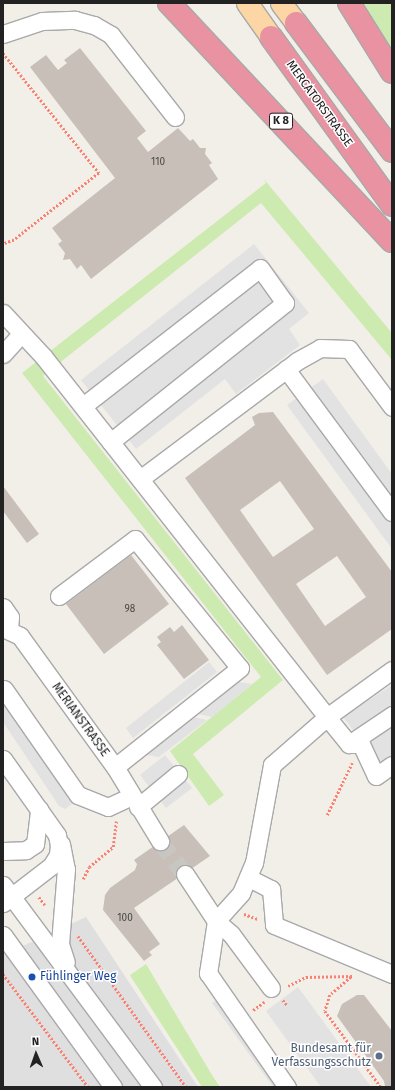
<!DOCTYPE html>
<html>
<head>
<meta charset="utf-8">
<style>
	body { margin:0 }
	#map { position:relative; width:395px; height:1090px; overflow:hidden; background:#f2efe9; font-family:"Fira Sans",sans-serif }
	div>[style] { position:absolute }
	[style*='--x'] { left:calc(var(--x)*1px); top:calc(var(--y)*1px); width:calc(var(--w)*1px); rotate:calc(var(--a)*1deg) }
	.residential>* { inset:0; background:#e0dfdf }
	.grass>* { inset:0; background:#cdebb0 }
	.parking>* { inset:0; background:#e2e2e2 }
	.building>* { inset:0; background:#c7bfb8 }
	.minor-tunnel>* { height:17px; margin-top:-8.5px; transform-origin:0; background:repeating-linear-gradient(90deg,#c8c6c1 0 17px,transparent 0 25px) }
	.path>* { height:2.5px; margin-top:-1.25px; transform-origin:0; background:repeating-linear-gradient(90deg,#fa8072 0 2px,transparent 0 4px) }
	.roads { filter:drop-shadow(1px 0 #a9a9a9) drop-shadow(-1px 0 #a9a9a9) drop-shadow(0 1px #a9a9a9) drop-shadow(0 -1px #a9a9a9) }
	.minor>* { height:17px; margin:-8.5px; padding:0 8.5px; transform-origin:8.5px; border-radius:8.5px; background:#fff }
	.major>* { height:21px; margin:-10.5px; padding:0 10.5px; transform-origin:10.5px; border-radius:10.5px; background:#fcd6a4 }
	.highway>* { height:22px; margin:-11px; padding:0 11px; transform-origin:11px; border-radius:11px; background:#e892a2 }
	.dots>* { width:11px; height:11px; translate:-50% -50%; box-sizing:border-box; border:2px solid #fff; border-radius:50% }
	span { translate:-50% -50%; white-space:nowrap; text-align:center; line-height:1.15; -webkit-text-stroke:3px #fff; paint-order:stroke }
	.number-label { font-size:10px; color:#4b4948 }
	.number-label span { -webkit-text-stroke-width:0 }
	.shield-label span { padding:1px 3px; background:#fff; border:1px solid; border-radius:3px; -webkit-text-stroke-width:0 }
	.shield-label { font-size:11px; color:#222; font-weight:700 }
	.street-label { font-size:12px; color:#222 }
	.transit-label { font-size:12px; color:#164399 }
	.left { translate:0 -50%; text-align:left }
	.service-label { font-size:12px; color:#4e5e75 }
	.right { translate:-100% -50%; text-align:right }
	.frame { position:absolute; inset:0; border:4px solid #222; pointer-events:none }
	.north { position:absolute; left:16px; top:1034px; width:40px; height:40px; -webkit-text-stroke:3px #fff; paint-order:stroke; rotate:358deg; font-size:11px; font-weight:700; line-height:16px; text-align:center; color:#222 }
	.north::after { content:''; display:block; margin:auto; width:14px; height:18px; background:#222; clip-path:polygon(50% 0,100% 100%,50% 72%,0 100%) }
</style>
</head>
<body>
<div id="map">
	<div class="residential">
		<i style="clip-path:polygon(86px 917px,198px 1087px,3px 1087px,3px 955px)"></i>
	</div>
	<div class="grass">
		<i style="clip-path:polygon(364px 3px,392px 3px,392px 50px)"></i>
		<i style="clip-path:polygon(263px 178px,392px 333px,392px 360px,261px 203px,43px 376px,283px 680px,193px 754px,224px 795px,209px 806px,170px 751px,261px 677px,22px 373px,266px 183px)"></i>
		<i style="clip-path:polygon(146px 964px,212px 1075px,220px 1087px,202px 1087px,131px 977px,130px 975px)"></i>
	</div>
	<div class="parking">
		<i style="clip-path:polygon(254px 244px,309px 313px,289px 329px,300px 345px,236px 394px,225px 379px,136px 449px,81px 380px)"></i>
		<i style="clip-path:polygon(323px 379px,392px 474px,392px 549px,287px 405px)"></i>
		<i style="clip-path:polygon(209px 662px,217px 672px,133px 738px,126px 728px)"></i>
		<i style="clip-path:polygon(239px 682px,252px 684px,212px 717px,198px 714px)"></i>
		<i style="clip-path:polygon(392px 685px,392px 781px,343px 717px)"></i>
		<i style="clip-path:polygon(3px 699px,76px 801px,65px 809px,59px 806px,3px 722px)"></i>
		<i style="clip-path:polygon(193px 717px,207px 720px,159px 757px,146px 755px)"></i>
		<i style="clip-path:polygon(165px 755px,192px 788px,166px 808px,140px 775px)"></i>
		<i style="clip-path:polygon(298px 987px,371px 1087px,321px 1087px,266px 1011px)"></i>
		<i style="clip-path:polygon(216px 1000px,280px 1087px,273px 1087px,212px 1003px)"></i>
	</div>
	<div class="building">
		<i style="clip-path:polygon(80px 48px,146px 131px,137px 138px,148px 152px,178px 128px,190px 141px,193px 139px,200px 148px,206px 148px,205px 154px,212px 163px,209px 165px,218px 179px,91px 279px,81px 265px,77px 269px,70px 259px,63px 260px,65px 253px,58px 244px,62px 241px,52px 228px,115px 178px,30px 67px,46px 55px,58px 70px,67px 63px,64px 60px)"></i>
		<i style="clip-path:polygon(evenodd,273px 412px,392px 572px,392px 629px,327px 675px,185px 478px,255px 425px,252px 417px,259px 413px,273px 412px,280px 481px,314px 529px,273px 557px,240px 510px,280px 481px,273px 412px,337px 556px,366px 597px,325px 626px,296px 584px,337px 556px)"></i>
		<i style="clip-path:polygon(3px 486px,39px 534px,27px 543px,3px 511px)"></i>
		<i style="clip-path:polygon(131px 555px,169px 604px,104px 654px,66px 604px)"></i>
		<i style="clip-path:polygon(182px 625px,209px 660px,184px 679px,157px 645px,161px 642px,157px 637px,170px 627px,174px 632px)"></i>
		<i style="clip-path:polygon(184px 825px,210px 856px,134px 908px,160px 944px,149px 952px,152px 955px,144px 961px,103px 910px,105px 895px,110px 888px,135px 870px,137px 864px,134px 860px)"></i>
		<i style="clip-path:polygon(357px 995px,364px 995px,392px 1031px,392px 1087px,385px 1086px,384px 1081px,337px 1016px,342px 1004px)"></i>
	</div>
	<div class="minor-tunnel">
		<i style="--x:160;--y:841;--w:41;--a:52.9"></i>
	</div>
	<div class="path">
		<i style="--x:3;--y:53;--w:154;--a:51.3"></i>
		<i style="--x:99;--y:173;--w:108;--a:141.8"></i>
		<i style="--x:14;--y:240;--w:12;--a:160"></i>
		<i style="--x:327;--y:815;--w:58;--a:-64.3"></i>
		<i style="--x:83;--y:879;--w:13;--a:-63"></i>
		<i style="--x:89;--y:867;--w:31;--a:-40"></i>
		<i style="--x:113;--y:847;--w:26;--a:-83"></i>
		<i style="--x:39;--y:897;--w:10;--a:53"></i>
		<i style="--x:244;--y:914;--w:15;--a:20"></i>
		<i style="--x:78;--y:936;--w:186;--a:54.4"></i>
		<i style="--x:3;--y:974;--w:141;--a:53"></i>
		<i style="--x:351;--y:977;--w:28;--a:139"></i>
		<i style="--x:330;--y:995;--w:17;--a:107"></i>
		<i style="--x:325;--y:1011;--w:94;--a:53.6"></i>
		<i style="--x:288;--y:986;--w:20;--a:-27"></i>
		<i style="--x:306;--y:977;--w:47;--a:-1.2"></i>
		<i style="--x:283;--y:1000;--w:6;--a:51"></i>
		<i style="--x:253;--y:1010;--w:14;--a:-36"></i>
	</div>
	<div class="roads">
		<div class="minor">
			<i style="--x:3;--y:34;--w:41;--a:-18.4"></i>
			<i style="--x:42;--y:21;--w:33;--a:-2"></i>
			<i style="--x:75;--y:20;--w:20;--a:15"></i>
			<i style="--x:94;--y:25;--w:20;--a:30"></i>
			<i style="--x:111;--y:35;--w:104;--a:52"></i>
			<i style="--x:3;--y:313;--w:59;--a:47.1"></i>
			<i style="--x:43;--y:356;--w:459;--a:51.8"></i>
			<i style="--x:327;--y:717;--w:35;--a:51"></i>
			<i style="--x:349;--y:744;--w:12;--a:0"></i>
			<i style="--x:361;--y:744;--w:35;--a:65"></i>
			<i style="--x:376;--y:776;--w:19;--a:-35"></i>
			<i style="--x:3;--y:354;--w:27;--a:-48"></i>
			<i style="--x:286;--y:369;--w:178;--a:53.5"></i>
			<i style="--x:83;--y:406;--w:224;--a:-37.9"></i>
			<i style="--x:260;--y:268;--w:43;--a:54.5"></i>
			<i style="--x:285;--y:303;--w:223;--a:141.5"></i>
			<i style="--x:140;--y:479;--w:196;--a:-36.9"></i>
			<i style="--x:297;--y:361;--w:26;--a:-29"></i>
			<i style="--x:320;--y:348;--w:29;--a:2"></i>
			<i style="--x:349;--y:349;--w:72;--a:53.4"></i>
			<i style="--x:59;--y:596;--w:95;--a:-36.9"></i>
			<i style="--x:135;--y:539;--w:166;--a:50.9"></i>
			<i style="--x:240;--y:668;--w:159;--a:141.6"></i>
			<i style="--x:3;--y:607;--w:12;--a:55"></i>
			<i style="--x:10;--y:617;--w:12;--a:95"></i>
			<i style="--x:3;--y:628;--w:19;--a:25"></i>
			<i style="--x:20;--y:636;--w:162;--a:54.1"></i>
			<i style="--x:115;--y:767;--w:87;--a:58.7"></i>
			<i style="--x:4;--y:689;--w:129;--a:55.1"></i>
			<i style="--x:78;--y:795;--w:32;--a:22"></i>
			<i style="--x:108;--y:807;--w:26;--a:-25"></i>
			<i style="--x:349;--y:744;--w:52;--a:-34"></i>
			<i style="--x:3;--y:759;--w:93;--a:54.6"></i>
			<i style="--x:57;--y:835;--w:10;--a:79"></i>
			<i style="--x:59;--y:845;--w:10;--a:96"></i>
			<i style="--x:58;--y:855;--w:13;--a:122"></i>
			<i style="--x:51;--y:866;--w:61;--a:142.4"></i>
			<i style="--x:138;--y:807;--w:52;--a:-39.5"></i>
			<i style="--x:61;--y:844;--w:25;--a:79"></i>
			<i style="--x:66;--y:869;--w:75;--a:94.6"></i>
			<i style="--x:60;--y:944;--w:19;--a:72"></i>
			<i style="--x:3;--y:851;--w:23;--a:-2"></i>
			<i style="--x:26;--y:850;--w:11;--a:-34"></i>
			<i style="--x:35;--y:844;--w:35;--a:-83"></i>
			<i style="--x:185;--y:874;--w:56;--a:56.6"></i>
			<i style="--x:216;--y:921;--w:53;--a:98.7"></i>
			<i style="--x:208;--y:973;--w:139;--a:55.3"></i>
			<i style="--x:249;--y:878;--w:25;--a:27"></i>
			<i style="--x:271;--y:889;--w:36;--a:85"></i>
			<i style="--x:274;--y:925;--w:128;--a:22.6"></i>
			<i style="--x:3;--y:885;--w:252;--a:53.4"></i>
			<i style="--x:3;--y:935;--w:188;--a:54.1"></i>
			<i style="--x:271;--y:988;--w:67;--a:-126.5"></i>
			<i style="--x:231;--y:934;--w:20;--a:-139"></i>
			<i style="--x:216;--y:921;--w:38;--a:-48"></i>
			<i style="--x:241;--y:893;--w:33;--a:-67"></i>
			<i style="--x:254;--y:863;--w:100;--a:-79.6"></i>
			<i style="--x:272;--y:765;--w:73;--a:-41.1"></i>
			<i style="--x:327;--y:717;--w:80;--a:-35.9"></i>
		</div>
		<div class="major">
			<i style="--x:247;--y:3;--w:42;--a:54.8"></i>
			<i style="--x:281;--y:3;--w:25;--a:53"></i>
		</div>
		<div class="highway">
			<i style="--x:169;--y:3;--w:326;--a:46.9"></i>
			<i style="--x:349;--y:3;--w:81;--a:58.1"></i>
			<i style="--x:296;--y:23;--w:160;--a:53.1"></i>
			<i style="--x:271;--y:37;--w:207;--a:54.2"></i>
		</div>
	</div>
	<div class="dots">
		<i style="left:32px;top:977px;background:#1a4fb4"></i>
		<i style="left:379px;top:1056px;background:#5c6f8a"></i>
	</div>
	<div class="number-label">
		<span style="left:158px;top:163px">110</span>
		<span style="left:130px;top:610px">98</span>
		<span style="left:125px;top:919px">100</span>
	</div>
	<div class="shield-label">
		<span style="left:281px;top:121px">K 8</span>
	</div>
	<div class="street-label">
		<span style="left:319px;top:104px;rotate:54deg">MERCATORSTRASSE</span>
		<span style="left:80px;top:720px;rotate:54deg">MERIANSTRASSE</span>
	</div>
	<div class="transit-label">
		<span class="left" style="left:40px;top:977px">Fühlinger Weg</span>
	</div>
	<div class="service-label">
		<span class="right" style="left:371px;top:1056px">Bundesamt für<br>Verfassungsschutz</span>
	</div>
	<div class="frame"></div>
	<div class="north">N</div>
</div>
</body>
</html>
